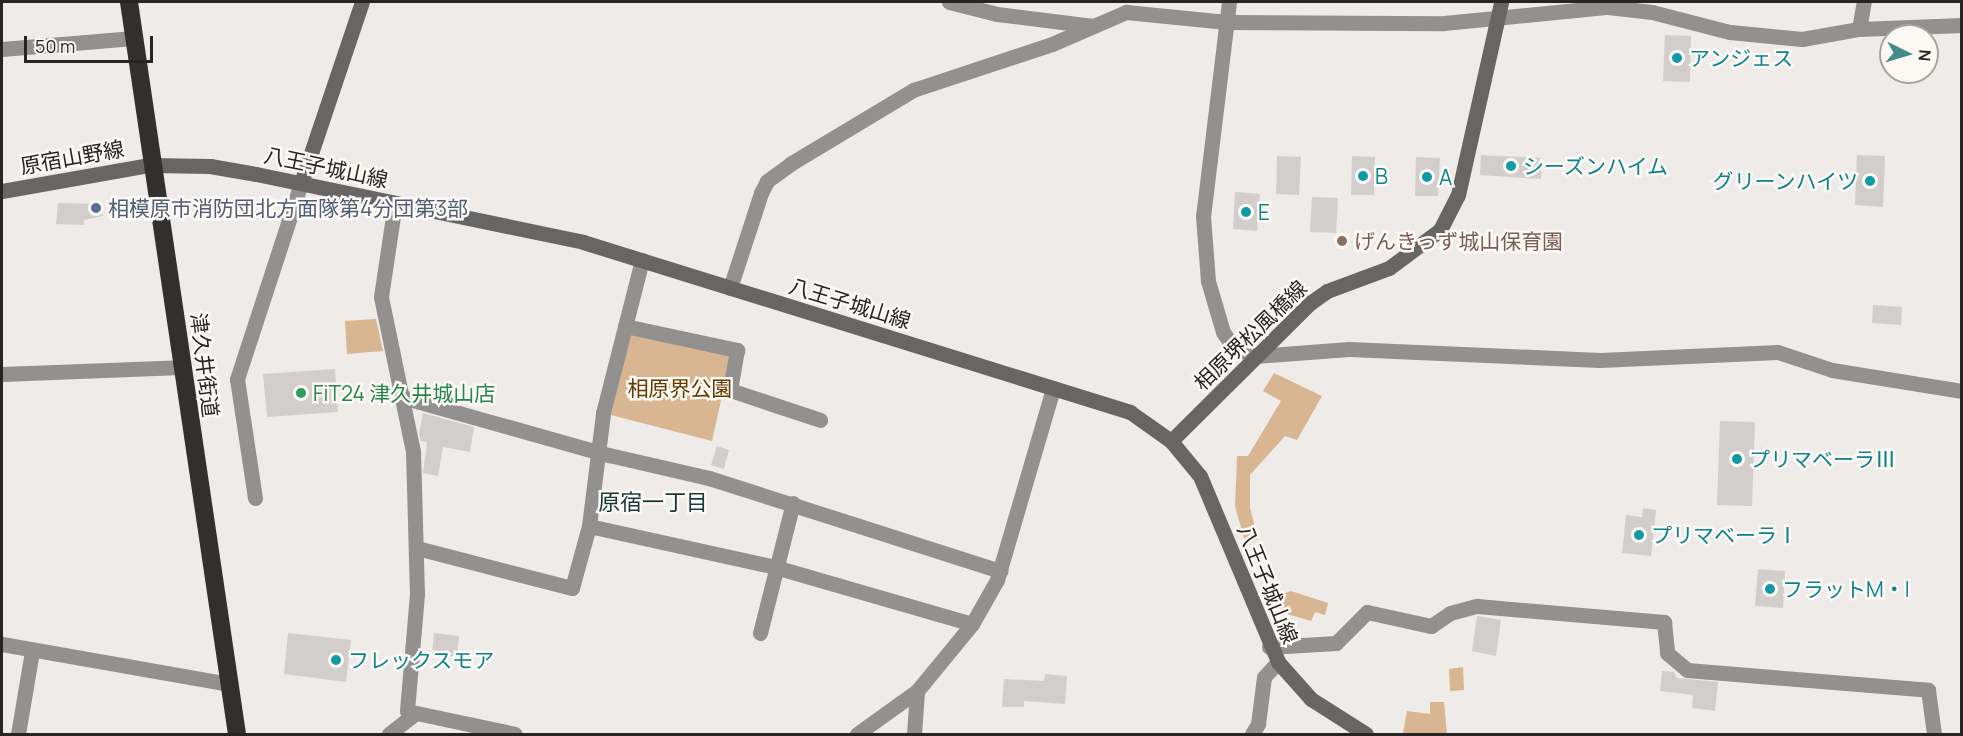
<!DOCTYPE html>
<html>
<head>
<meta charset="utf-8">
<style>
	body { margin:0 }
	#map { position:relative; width:1963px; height:736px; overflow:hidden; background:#eeebe8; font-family:Manrope,"Noto Sans JP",sans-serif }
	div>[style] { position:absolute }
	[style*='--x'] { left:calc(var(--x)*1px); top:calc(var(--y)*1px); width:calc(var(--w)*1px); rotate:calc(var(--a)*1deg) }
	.green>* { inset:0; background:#d7b691 }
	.building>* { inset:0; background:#d2cecc }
	.street>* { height:15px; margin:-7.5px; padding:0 7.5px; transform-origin:7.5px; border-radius:7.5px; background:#929190 }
	.secondary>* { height:15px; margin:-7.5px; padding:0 7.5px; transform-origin:7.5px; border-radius:7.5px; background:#686664 }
	.highway>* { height:18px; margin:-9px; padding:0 9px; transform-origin:9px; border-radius:9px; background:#322f2d }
	.dots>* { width:16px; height:16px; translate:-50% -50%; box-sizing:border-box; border:3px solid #fcf9f5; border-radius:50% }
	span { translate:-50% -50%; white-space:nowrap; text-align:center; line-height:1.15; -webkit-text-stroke:5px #fcf9f5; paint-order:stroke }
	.culture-label { font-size:21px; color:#0d838f }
	.left { translate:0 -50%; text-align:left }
	.right { translate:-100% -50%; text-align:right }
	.street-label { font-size:21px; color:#262523 }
	.service-label { font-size:21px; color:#4e5e75 }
	.education-label { font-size:21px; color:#785e54 }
	.park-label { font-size:21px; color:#613b00 }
	.leisure-label { font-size:21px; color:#27864d }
	.neighbourhood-label { font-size:22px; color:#173939 }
	.frame { position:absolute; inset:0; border:3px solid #262523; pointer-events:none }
	.north { position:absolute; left:1879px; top:24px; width:60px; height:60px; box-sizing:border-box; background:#fcf9f5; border:2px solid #a6a4a1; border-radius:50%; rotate:95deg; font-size:16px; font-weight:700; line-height:24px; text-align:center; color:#262523 }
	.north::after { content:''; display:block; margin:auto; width:21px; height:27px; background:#448c8b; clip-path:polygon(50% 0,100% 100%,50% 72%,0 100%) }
	.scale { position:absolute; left:24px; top:36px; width:129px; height:27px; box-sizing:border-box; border:3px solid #262523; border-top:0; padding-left:8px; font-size:18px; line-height:21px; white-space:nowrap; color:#262523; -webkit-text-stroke:4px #fcf9f5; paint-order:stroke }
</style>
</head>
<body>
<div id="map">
	<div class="green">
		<i style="clip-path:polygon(376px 319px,383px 351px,347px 354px,345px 321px)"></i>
		<i style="clip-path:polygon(630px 334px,731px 355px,712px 441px,611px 415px)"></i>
		<i style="clip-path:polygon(1274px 373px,1322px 396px,1297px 440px,1285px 436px,1250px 475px,1250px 508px,1258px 539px,1246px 545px,1235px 506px,1237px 456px,1248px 456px,1281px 401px,1263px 391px)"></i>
		<i style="clip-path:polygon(1291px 591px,1328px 603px,1325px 615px,1315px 612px,1311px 621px,1281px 612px,1285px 593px)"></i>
		<i style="clip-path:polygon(1463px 667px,1464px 690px,1450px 691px,1449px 669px)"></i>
		<i style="clip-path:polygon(1430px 702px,1444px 702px,1447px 734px,1403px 733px,1407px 711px,1430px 714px)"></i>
	</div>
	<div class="building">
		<i style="clip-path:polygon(1665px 35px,1691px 36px,1690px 82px,1663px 81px)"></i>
		<i style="clip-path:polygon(1481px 155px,1542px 158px,1541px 179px,1480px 175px)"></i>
		<i style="clip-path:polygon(1857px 155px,1885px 156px,1883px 207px,1855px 205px)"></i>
		<i style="clip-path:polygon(1277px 156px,1301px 157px,1299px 195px,1276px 194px)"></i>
		<i style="clip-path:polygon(1352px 156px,1375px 157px,1374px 195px,1351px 195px)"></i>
		<i style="clip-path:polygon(1416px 157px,1440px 158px,1438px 196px,1415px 196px)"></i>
		<i style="clip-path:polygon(1235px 192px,1260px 194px,1257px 231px,1233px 229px)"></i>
		<i style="clip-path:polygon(1312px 197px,1338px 198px,1336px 233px,1310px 232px)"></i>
		<i style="clip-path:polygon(58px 203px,101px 204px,103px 216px,84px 220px,84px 225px,56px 224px)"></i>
		<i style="clip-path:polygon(1873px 305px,1902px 307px,1901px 325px,1872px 323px)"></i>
		<i style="clip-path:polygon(335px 369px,338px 412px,267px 417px,263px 374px)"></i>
		<i style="clip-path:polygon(423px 413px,474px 427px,470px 452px,443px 447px,438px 476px,423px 473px,427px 442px,421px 441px,419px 434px)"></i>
		<i style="clip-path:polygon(1720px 421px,1755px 422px,1752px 506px,1717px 505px)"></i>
		<i style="clip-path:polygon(717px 446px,729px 450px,724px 469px,711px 465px)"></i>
		<i style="clip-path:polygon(1643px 508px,1656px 510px,1651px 556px,1622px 553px,1626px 515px,1642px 517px)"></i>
		<i style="clip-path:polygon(1758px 569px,1785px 571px,1783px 608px,1755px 606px)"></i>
		<i style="clip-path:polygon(1477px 616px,1501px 620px,1496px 656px,1472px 651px)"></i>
		<i style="clip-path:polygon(288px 633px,351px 640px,346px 682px,284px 674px)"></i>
		<i style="clip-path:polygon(434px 633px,459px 636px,457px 657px,432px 654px)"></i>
		<i style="clip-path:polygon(1662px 671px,1674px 672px,1677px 678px,1718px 682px,1715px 711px,1692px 708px,1693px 695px,1660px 691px)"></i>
		<i style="clip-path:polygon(1045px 674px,1067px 676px,1065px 704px,1024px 701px,1024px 707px,1002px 707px,1004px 679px,1044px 681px)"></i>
	</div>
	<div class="street">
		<i style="--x:949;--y:2;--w:49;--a:14"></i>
		<i style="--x:997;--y:14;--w:97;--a:7.1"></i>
		<i style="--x:1229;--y:2;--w:216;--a:96.9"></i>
		<i style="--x:1203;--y:216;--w:65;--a:85.6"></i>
		<i style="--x:1208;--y:281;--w:53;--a:73.6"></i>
		<i style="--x:1223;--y:332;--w:18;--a:56"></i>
		<i style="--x:1233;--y:347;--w:24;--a:22"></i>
		<i style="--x:1255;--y:356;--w:94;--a:-4.3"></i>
		<i style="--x:1349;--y:349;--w:251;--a:2.5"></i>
		<i style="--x:1600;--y:360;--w:178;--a:-2.6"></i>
		<i style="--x:1778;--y:352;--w:57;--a:18.4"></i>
		<i style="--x:1832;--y:370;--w:132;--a:9.2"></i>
		<i style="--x:1859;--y:29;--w:27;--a:-80"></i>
		<i style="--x:2;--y:49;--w:132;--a:-4.8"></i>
		<i style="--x:395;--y:203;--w:95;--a:98.5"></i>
		<i style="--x:381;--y:297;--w:157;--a:78.3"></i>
		<i style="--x:413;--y:451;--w:143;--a:88.4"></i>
		<i style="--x:417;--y:594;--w:117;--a:94.9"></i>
		<i style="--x:407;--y:711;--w:110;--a:12"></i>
		<i style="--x:730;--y:288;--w:100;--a:-71.9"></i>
		<i style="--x:761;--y:193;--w:13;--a:-63"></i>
		<i style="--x:767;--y:181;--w:29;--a:-36"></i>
		<i style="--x:790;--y:164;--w:144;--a:-31"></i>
		<i style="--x:913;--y:90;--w:146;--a:-18.3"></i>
		<i style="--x:1052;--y:44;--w:81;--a:-23.4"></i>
		<i style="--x:1126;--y:12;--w:101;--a:5.7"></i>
		<i style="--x:1227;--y:22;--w:217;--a:0.3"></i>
		<i style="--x:1444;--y:23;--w:165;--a:-5.6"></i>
		<i style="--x:1608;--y:7;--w:44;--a:6.5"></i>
		<i style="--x:1652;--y:12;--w:81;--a:14.4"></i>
		<i style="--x:1730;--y:32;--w:72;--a:5.6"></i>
		<i style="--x:1802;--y:39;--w:58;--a:-10"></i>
		<i style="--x:1859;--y:29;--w:103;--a:-2.2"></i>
		<i style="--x:625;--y:326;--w:115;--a:12.1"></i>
		<i style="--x:737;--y:350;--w:41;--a:99.9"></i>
		<i style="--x:730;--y:390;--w:95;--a:18.4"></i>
		<i style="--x:2;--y:374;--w:179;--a:-2.2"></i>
		<i style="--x:402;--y:397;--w:215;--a:15.7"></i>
		<i style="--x:609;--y:455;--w:103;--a:13"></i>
		<i style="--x:709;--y:478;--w:306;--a:17.7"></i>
		<i style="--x:255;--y:498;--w:120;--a:-98.6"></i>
		<i style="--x:237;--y:379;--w:206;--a:-71.9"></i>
		<i style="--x:589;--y:526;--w:190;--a:12.4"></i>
		<i style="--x:775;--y:567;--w:205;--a:16.1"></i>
		<i style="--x:417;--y:548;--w:160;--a:14.5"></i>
		<i style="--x:572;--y:588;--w:64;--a:-74.7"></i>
		<i style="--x:589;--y:526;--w:114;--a:-82.9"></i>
		<i style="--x:603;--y:413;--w:158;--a:-75.7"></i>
		<i style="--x:760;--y:633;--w:134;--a:-75.8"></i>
		<i style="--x:2;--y:644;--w:230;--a:10"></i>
		<i style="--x:1269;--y:647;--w:67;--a:-3.4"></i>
		<i style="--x:1336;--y:643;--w:44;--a:-45"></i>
		<i style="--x:1367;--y:612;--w:66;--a:12.3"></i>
		<i style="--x:1431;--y:626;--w:23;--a:-34"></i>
		<i style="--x:1450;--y:613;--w:28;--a:-15"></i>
		<i style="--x:1477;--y:606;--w:188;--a:4.9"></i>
		<i style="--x:1664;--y:622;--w:31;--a:84"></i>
		<i style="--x:1667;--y:653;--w:26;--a:40"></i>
		<i style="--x:1687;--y:670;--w:242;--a:4.7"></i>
		<i style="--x:1928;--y:690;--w:44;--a:82.2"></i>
		<i style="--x:18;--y:734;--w:84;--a:-80.4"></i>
		<i style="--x:389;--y:734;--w:31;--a:-38"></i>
		<i style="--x:857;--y:734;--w:74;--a:-35.6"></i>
		<i style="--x:917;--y:691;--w:87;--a:-50.6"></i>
		<i style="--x:972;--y:624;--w:51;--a:-60.4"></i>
		<i style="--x:997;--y:580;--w:200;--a:-73.7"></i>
		<i style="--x:914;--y:734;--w:43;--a:-86"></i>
		<i style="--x:1252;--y:734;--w:12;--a:-59"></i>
		<i style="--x:1258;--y:724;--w:47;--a:-82.7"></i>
		<i style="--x:1264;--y:677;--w:21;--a:-47"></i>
	</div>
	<div class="secondary">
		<i style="--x:301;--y:183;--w:191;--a:-71.4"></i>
		<i style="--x:2;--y:191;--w:150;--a:-10"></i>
		<i style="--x:150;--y:165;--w:60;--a:1"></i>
		<i style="--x:210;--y:166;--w:47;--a:9.9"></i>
		<i style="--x:256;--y:174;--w:334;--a:11.7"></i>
		<i style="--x:583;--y:242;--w:573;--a:17.26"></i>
		<i style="--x:1130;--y:412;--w:50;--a:35.3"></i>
		<i style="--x:1171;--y:441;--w:45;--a:50.4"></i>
		<i style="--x:1200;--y:476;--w:202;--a:67.2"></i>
		<i style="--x:1278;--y:662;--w:50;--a:48.3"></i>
		<i style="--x:1311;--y:699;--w:65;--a:32.5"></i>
		<i style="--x:1171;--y:441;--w:196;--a:-44.8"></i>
		<i style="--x:1310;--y:303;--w:21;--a:-35"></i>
		<i style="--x:1327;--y:291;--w:66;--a:-20.4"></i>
		<i style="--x:1389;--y:268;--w:64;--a:-36.7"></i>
		<i style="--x:1440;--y:230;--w:39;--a:-63"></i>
		<i style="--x:1458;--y:195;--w:198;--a:-77.4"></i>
	</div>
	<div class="highway">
		<i style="--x:129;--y:2;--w:740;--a:81.61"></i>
	</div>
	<div class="dots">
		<i style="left:1677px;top:58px;background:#0f9aa8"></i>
		<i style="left:1511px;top:166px;background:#0f9aa8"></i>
		<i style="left:1363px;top:176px;background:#0f9aa8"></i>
		<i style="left:1427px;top:177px;background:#0f9aa8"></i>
		<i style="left:1870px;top:181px;background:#0f9aa8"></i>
		<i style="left:96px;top:208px;background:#5c6f8a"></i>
		<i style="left:1246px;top:212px;background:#0f9aa8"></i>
		<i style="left:1342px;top:241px;background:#8d6e63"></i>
		<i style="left:301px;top:393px;background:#2e9e5b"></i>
		<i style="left:1737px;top:459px;background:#0f9aa8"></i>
		<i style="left:1639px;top:535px;background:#0f9aa8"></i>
		<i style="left:1770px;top:589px;background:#0f9aa8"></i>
		<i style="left:336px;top:660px;background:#0f9aa8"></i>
	</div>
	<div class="culture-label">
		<span class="left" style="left:1689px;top:58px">アンジェス</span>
		<span class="left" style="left:1523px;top:166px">シーズンハイム</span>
		<span class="left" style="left:1375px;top:176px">B</span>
		<span class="left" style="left:1439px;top:177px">A</span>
		<span class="right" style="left:1858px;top:181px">グリーンハイツ</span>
		<span class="left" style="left:1258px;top:212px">E</span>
		<span class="left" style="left:1749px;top:459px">プリマベーラⅢ</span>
		<span class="left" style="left:1651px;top:535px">プリマベーラⅠ</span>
		<span class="left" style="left:1782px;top:589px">フラットM・I</span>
		<span class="left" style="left:348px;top:660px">フレックスモア</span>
	</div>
	<div class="street-label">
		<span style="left:72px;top:157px;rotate:-10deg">原宿山野線</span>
		<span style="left:326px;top:167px;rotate:12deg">八王子城山線</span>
		<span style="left:850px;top:303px;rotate:17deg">八王子城山線</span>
		<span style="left:1250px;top:335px;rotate:-44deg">相原堺松風橋線</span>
		<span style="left:205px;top:365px;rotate:83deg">津久井街道</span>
		<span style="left:1268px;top:584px;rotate:68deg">八王子城山線</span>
	</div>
	<div class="service-label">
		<span class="left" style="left:108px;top:208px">相模原市消防団北方面隊第4分団第3部</span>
	</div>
	<div class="education-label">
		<span class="left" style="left:1354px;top:241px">げんきっず城山保育園</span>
	</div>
	<div class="park-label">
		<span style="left:680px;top:388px">相原界公園</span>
	</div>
	<div class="leisure-label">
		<span class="left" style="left:313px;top:393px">FiT24 津久井城山店</span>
	</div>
	<div class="neighbourhood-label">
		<span style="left:653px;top:503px">原宿一丁目</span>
	</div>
	<div class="frame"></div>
	<div class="north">N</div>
	<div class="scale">50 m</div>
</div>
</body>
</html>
